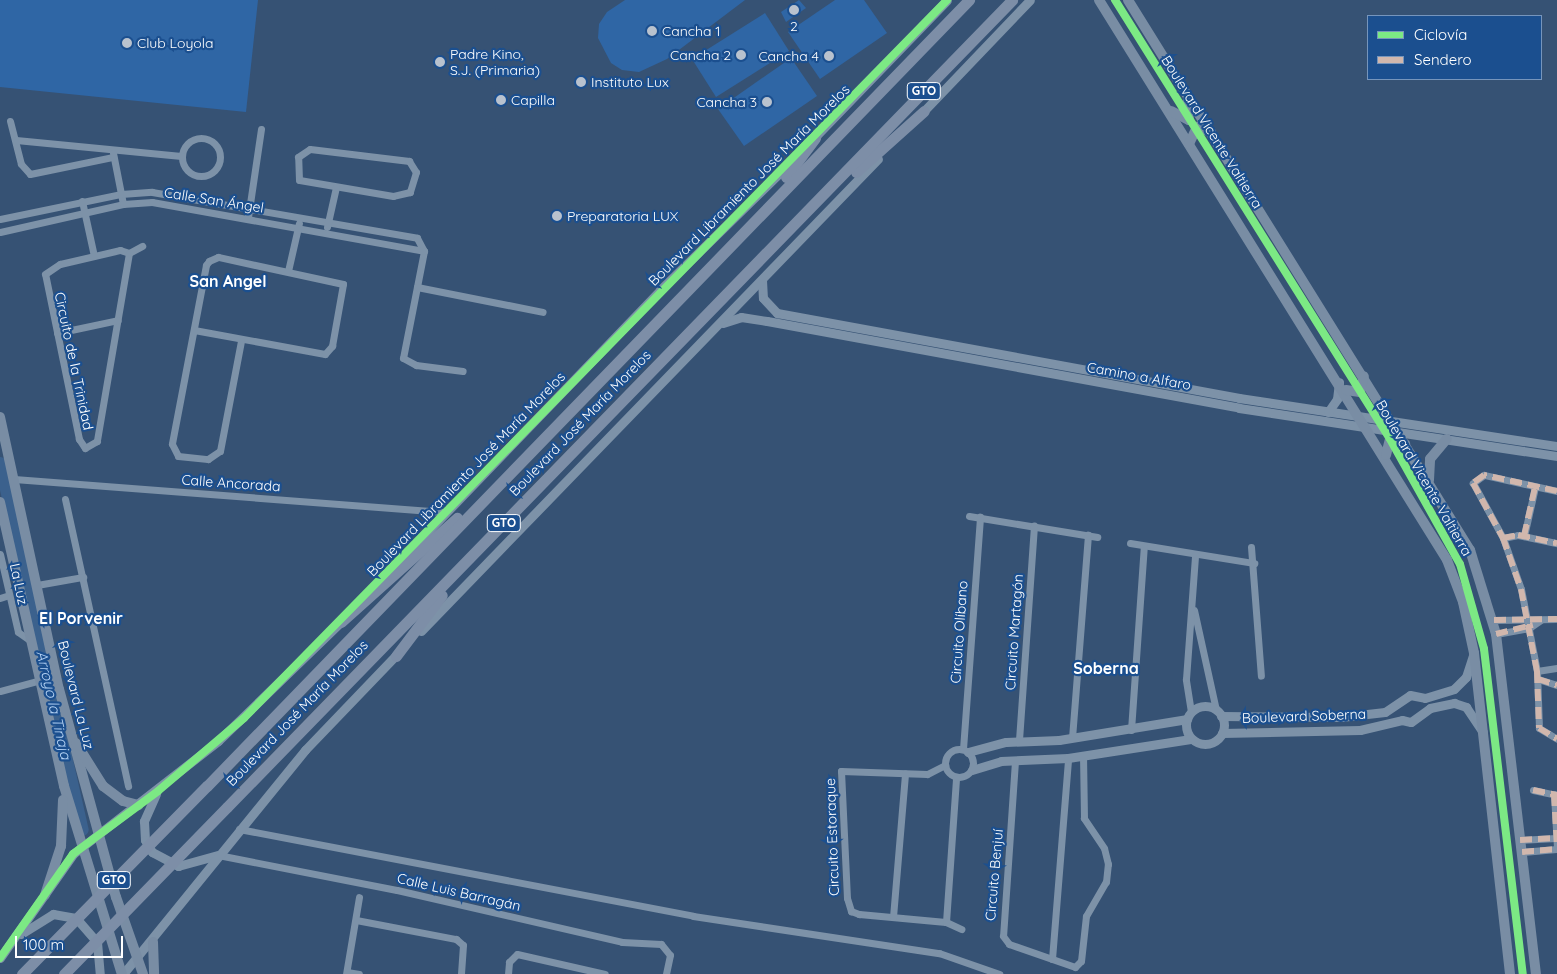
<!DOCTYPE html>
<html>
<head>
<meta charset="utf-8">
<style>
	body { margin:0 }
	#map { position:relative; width:1557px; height:974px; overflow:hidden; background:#365274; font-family:Quicksand,sans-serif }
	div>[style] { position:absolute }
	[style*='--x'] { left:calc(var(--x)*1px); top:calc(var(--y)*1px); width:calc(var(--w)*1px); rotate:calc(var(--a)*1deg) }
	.green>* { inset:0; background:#2f66a5 }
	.river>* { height:12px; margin:-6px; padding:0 6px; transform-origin:6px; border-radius:6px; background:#3b618d }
	.minor>* { height:7px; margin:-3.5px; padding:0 3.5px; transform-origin:3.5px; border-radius:3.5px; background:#7d92a8 }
	.minor>.ring { margin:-3.5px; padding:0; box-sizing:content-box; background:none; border:7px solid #7d92a8; border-radius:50% }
	.tertiary>* { height:9px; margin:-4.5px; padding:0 4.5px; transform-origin:4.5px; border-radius:4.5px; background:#7d92a8 }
	.tertiary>.ring { margin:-4.5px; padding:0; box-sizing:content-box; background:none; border:9px solid #7d92a8; border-radius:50% }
	.secondary>* { height:10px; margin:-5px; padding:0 5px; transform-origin:5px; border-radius:5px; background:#798da4 }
	.primary>* { height:11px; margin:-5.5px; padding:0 5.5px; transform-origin:5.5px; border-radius:5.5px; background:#7d8ea7 }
	.primary-bridge>* { height:11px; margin:-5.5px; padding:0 5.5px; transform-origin:5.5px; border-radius:5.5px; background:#7d8ea7 }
	.quiet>* { height:6px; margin-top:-3px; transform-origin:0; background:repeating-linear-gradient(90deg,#d1b7ad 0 12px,transparent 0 18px) }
	.cycleway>* { height:8px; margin:-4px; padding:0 4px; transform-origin:4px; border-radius:4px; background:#7ce984 }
	.dots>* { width:14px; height:14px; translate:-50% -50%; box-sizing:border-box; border:2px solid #1b4f8f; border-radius:50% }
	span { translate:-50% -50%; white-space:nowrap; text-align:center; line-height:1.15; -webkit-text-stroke:4.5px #1b4f8f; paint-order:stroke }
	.shield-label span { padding:1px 4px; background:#1b4f8f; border:1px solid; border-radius:4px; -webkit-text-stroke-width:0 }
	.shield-label { font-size:12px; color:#fff; font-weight:700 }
	.poi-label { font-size:14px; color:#fff }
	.left { translate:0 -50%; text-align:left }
	.right { translate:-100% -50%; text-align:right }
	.street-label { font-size:14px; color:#fff }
	.water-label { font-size:15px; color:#b5d3f5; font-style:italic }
	.quarter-label { font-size:16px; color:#fff; font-weight:700 }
	.legend { position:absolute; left:1367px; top:15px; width:175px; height:65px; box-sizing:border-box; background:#1b4f8f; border:1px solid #7695bc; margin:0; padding:6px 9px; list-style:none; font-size:15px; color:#fff }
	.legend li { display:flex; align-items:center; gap:10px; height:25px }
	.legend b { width:25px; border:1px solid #7695bc }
	.scale { position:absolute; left:15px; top:936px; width:108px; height:22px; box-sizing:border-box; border:2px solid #fff; border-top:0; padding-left:6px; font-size:15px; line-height:18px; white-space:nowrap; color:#fff; -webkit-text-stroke:4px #1b4f8f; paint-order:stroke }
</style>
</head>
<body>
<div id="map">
	<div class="green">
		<i style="clip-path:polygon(0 0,258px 0,246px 112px,0 87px)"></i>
		<i style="clip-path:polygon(625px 0,745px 0,667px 59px,639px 72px,622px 70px,611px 63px,598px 38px,599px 24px,607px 12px)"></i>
		<i style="clip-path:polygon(799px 0,806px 8px,786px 22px,781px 12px)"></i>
		<i style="clip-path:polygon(835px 0,864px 0,887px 33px,820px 79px,788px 32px)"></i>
		<i style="clip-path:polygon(765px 13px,789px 51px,716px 97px,692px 59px)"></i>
		<i style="clip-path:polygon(791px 58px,817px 96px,744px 146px,718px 109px)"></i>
	</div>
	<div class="river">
		<i style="--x:0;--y:463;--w:376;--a:77.3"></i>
	</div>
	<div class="minor">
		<i style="--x:10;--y:121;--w:44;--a:75.7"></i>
		<i style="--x:21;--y:164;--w:13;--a:48"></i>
		<i style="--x:30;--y:174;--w:85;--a:-11.6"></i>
		<i class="ring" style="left:182px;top:138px;width:31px;height:31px"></i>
		<i style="--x:16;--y:140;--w:166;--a:5.5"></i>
		<i style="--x:310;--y:149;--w:100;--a:6.9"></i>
		<i style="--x:409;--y:161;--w:13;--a:58"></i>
		<i style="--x:416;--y:172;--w:21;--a:107"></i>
		<i style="--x:410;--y:192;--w:17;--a:167"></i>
		<i style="--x:393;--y:196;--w:95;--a:-170.3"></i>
		<i style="--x:299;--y:180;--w:23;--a:-92"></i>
		<i style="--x:298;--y:157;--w:14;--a:-34"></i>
		<i style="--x:113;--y:153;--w:52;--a:78.9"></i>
		<i style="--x:82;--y:201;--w:56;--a:77.7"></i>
		<i style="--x:248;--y:217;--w:89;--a:-81.6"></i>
		<i style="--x:0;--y:219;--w:124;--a:-11.7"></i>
		<i style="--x:121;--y:194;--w:31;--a:-4"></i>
		<i style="--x:152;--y:192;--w:269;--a:9.8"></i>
		<i style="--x:417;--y:238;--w:15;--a:62"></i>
		<i style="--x:424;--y:251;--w:109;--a:101.1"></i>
		<i style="--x:403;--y:358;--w:15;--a:28"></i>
		<i style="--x:416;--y:365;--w:47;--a:7.3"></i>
		<i style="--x:327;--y:227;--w:41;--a:-77.3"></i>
		<i style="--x:0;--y:232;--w:126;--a:-12.8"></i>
		<i style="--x:123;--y:204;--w:29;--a:-4"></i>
		<i style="--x:152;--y:202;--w:276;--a:10.2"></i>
		<i style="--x:129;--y:253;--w:191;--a:99.7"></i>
		<i style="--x:97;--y:441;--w:14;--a:150"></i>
		<i style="--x:85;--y:448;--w:11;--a:-124"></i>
		<i style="--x:79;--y:439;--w:168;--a:-101.6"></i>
		<i style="--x:45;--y:274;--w:18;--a:-34"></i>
		<i style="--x:60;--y:264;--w:62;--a:-13.1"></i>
		<i style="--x:120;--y:250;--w:9;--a:18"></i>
		<i style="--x:129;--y:253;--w:15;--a:-28"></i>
		<i style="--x:288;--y:271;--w:49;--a:-77.1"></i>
		<i style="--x:417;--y:287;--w:128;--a:11.2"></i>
		<i style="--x:194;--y:330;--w:133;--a:10.4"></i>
		<i style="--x:325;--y:354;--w:11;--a:-49"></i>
		<i style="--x:332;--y:346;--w:63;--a:-79.9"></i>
		<i style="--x:343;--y:284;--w:128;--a:-167.8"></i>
		<i style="--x:218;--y:257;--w:10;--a:156"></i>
		<i style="--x:209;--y:261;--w:5;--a:127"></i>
		<i style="--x:206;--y:265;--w:182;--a:100.8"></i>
		<i style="--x:172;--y:444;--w:13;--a:63"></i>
		<i style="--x:178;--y:456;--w:30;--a:6"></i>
		<i style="--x:208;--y:459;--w:14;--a:-34"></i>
		<i style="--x:220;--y:451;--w:112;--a:-79.2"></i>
		<i style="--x:57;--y:333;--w:62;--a:-12"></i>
		<i style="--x:14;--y:479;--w:434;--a:4.4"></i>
		<i style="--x:1557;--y:491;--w:75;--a:-167.6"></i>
		<i style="--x:1484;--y:475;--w:14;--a:144"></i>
		<i style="--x:1473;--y:483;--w:63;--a:61.4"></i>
		<i style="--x:1503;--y:538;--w:54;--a:70.6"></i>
		<i style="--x:1521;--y:589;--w:84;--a:79"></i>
		<i style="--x:1537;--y:671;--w:57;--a:88"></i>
		<i style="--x:1539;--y:728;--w:21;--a:31"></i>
		<i style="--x:65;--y:499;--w:294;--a:77.6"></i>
		<i style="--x:969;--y:516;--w:130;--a:9.3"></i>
		<i style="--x:1524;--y:536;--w:50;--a:-77.3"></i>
		<i style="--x:1503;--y:538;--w:15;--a:-11"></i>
		<i style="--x:1518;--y:535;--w:40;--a:12"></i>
		<i style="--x:1130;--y:543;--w:126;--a:9.2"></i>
		<i style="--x:1251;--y:547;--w:129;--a:85.6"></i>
		<i style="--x:0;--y:554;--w:80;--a:77"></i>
		<i style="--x:18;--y:632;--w:16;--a:35"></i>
		<i style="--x:37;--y:585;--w:47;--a:-9.9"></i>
		<i style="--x:0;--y:598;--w:9;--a:-18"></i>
		<i style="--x:1194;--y:610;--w:102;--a:77.6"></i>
		<i style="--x:1494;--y:620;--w:63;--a:-0.9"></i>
		<i style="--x:1496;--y:634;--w:34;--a:-10"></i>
		<i style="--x:1529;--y:628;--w:14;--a:-34"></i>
		<i style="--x:1537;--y:671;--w:20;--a:-9"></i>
		<i style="--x:1538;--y:679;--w:20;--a:18"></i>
		<i style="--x:0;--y:691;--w:58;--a:-15"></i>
		<i style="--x:1191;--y:712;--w:33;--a:-99"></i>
		<i style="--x:1186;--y:679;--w:124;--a:-85.8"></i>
		<i style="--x:1131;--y:730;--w:184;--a:-86"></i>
		<i style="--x:1072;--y:738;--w:204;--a:-85.5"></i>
		<i style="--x:1019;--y:740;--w:215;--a:-86"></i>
		<i class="ring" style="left:945px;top:749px;width:21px;height:21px"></i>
		<i style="--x:963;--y:749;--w:233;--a:-85.8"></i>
		<i style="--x:1015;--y:761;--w:175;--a:93.9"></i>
		<i style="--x:1003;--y:936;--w:10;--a:53"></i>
		<i style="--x:1009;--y:944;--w:70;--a:19.2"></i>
		<i style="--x:1075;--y:967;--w:8;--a:-45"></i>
		<i style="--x:1081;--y:961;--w:45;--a:-83.7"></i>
		<i style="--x:1086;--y:916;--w:39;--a:-60"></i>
		<i style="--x:1106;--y:882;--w:18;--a:-84"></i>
		<i style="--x:1108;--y:864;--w:16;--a:-104"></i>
		<i style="--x:1104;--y:848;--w:36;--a:-124"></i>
		<i style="--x:1084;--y:818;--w:62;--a:-90.9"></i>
		<i style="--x:945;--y:765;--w:20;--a:153"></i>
		<i style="--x:927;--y:774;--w:86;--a:-178"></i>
		<i style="--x:841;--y:771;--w:127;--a:87.3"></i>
		<i style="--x:847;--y:898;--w:14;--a:73"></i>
		<i style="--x:851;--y:911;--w:9;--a:21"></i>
		<i style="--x:859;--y:914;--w:87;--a:5.3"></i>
		<i style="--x:946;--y:922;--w:17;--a:25"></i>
		<i style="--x:1533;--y:790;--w:25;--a:12"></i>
		<i style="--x:1554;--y:794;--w:53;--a:86.8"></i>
		<i style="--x:239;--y:829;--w:462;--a:10.8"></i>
		<i style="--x:693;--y:916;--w:249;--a:8.6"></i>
		<i style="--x:939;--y:953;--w:64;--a:19.3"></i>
		<i style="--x:1520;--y:840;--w:36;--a:-3"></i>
		<i style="--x:1522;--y:852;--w:35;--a:-5"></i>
		<i style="--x:218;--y:855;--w:182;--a:11.1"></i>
		<i style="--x:397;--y:890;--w:231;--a:13"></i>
		<i style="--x:622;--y:942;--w:39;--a:3"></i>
		<i style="--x:661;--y:944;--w:14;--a:51"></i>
		<i style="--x:670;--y:955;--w:19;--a:102"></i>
		<i style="--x:893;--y:917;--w:144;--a:-85.2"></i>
		<i style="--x:356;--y:920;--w:102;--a:10.8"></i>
		<i style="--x:456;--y:939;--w:9;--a:41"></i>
		<i style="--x:463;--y:945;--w:29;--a:94"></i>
		<i style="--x:946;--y:922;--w:144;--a:-86"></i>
		<i style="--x:1052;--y:959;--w:202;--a:-85.4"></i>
		<i style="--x:347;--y:972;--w:12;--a:9"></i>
		<i style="--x:346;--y:974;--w:78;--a:-80.4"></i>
		<i style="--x:508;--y:974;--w:12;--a:-85"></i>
		<i style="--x:509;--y:962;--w:11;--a:-45"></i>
		<i style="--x:517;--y:954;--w:90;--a:12.8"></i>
	</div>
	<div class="tertiary">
		<i style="--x:920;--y:115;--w:159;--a:-46.3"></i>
		<i style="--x:810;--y:142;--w:197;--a:-46"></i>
		<i style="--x:762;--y:280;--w:18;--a:87"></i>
		<i style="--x:763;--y:298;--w:21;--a:47"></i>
		<i style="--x:777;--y:313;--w:470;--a:10.4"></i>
		<i style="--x:1239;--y:398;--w:322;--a:8.6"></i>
		<i style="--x:723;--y:323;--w:19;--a:-18"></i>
		<i style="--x:741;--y:317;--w:26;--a:9"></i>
		<i style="--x:767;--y:321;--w:480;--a:10.4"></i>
		<i style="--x:1239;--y:408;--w:322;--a:8.6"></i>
		<i style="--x:1328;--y:412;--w:16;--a:-55"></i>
		<i style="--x:1337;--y:399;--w:17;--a:-83"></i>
		<i style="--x:387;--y:574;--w:394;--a:-46.1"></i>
		<i style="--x:660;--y:290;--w:193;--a:-44.4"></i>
		<i style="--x:421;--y:631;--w:657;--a:-45.93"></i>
		<i class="ring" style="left:1186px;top:706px;width:29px;height:29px"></i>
		<i style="--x:1221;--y:716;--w:120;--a:0.5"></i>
		<i style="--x:1341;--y:717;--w:44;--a:-6.5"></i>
		<i style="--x:1385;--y:712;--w:30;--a:-34"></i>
		<i style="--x:1410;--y:695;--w:15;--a:11"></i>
		<i style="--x:1425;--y:698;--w:30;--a:-17"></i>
		<i style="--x:1454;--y:689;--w:17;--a:-45"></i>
		<i style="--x:1466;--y:677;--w:25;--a:-72"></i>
		<i style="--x:1222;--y:733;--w:138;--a:-1.2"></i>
		<i style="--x:1360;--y:730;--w:43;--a:-13.4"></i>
		<i style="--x:1402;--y:720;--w:9;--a:13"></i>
		<i style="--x:1411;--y:722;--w:24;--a:-36"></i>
		<i style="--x:1430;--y:708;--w:25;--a:-12"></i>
		<i style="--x:1454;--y:703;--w:13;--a:18"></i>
		<i style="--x:1466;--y:707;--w:30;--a:56"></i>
		<i style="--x:968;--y:752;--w:39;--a:-15"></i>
		<i style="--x:1006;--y:742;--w:53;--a:-2.2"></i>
		<i style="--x:1059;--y:740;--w:130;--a:-9.3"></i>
		<i style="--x:972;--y:770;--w:30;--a:-17"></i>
		<i style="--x:1001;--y:761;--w:67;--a:-2.6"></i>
		<i style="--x:1068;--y:758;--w:124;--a:-8.8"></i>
		<i style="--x:156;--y:794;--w:30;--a:114"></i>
		<i style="--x:144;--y:821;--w:19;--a:87"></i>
		<i style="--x:145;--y:840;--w:14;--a:60"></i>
		<i style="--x:152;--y:852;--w:30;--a:28"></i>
		<i style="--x:178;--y:866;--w:41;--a:-15.4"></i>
		<i style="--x:21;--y:934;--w:38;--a:-32"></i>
		<i style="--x:53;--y:914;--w:23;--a:10"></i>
		<i style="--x:76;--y:918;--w:32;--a:49"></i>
		<i style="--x:97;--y:942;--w:32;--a:85"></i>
		<i style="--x:0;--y:958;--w:127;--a:-54.9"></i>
		<i style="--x:73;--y:854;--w:184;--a:-37.9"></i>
		<i style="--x:218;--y:741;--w:177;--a:-44.1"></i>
		<i style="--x:123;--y:974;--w:289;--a:-50.9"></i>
		<i style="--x:305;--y:750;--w:136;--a:-46.2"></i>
	</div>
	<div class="secondary">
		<i style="--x:1099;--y:0;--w:659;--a:58.14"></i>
		<i style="--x:1447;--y:560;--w:45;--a:69.1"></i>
		<i style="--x:1463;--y:602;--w:52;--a:77.8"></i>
		<i style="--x:1474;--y:653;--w:323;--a:83.6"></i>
		<i style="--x:1128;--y:0;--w:648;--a:58.13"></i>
		<i style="--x:1470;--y:550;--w:88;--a:72.8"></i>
		<i style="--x:1496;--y:634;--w:342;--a:83.3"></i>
		<i style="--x:1171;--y:111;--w:20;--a:27"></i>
		<i style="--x:1189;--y:120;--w:18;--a:-96"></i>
		<i style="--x:1189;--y:144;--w:19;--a:-65"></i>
		<i style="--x:1197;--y:127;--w:15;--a:20"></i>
		<i style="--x:1346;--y:390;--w:14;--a:8"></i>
		<i style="--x:1360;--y:392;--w:16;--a:-76"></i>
		<i style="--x:0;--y:417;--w:278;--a:77.8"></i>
		<i style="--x:59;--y:689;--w:216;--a:74.7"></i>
		<i style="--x:116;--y:897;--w:82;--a:70.7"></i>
		<i style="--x:1386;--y:455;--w:16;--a:-76"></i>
		<i style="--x:1390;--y:439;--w:16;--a:18"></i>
		<i style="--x:1429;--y:480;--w:21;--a:-87"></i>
		<i style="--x:1430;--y:459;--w:26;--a:-50"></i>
		<i style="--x:0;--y:502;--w:291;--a:77.3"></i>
		<i style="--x:64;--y:786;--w:197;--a:72.9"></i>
		<i style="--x:76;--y:743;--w:51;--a:57.9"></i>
		<i style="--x:103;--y:786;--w:25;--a:37"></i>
		<i style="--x:123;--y:801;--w:16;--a:15"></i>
		<i style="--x:45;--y:895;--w:52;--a:-71.9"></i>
		<i style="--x:61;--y:846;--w:46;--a:-87.5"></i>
		<i style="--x:153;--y:942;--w:32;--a:88"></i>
	</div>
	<div class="primary">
		<i style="--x:856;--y:172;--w:91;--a:-41.9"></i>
		<i style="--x:786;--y:177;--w:49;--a:-53.4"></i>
		<i style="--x:341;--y:622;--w:156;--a:-41.9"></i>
		<i style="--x:396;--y:656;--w:76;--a:-53"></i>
		<i style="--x:207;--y:786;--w:1095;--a:-45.89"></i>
		<i style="--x:227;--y:807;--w:1126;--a:-45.79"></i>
	</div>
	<div class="primary-bridge">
		<i style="--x:22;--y:974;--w:264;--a:-45.5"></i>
		<i style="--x:64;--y:974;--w:233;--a:-45.7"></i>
	</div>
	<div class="quiet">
		<i style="--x:1557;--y:491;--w:75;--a:-167.6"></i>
		<i style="--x:1484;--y:475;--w:14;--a:144"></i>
		<i style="--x:1473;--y:483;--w:63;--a:61.4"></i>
		<i style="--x:1503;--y:538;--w:54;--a:70.6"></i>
		<i style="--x:1521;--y:589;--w:84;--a:79"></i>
		<i style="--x:1537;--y:671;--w:57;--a:88"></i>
		<i style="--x:1539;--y:728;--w:21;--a:31"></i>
		<i style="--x:1524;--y:536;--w:50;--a:-77.3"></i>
		<i style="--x:1503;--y:538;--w:15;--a:-11"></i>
		<i style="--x:1518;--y:535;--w:40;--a:12"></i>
		<i style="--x:1494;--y:620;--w:63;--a:-0.9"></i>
		<i style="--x:1496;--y:634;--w:38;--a:-14"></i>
		<i style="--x:1538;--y:679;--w:20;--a:18"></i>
		<i style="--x:1533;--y:790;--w:25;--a:12"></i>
		<i style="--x:1554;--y:794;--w:53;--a:86.8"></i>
		<i style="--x:1520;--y:840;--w:36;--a:-3"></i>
		<i style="--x:1522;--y:852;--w:35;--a:-5"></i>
	</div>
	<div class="cycleway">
		<i style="--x:1115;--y:0;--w:518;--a:57.94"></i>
		<i style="--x:1390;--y:439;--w:143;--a:60.8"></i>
		<i style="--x:1460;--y:564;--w:88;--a:74.2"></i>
		<i style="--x:1484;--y:649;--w:327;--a:83.2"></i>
		<i style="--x:0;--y:958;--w:127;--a:-54.9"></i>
		<i style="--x:73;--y:854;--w:106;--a:-36.5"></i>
		<i style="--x:158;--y:791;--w:113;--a:-40.3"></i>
		<i style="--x:244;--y:718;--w:1005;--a:-45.6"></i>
	</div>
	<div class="dots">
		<i style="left:794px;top:10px;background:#b9c2ce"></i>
		<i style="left:652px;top:31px;background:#b9c2ce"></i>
		<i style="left:127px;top:43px;background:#b9c2ce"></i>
		<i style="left:741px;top:55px;background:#b9c2ce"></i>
		<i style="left:829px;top:56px;background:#b9c2ce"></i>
		<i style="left:440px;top:62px;background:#b9c2ce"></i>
		<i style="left:581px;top:82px;background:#b9c2ce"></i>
		<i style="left:501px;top:100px;background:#b9c2ce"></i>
		<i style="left:767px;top:102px;background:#b9c2ce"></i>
		<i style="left:557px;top:216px;background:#b9c2ce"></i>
	</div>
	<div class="shield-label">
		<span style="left:924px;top:91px">GTO</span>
		<span style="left:504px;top:523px">GTO</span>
		<span style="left:114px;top:880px">GTO</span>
	</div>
	<div class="poi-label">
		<span style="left:794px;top:26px">2</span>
		<span class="left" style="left:662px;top:31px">Cancha 1</span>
		<span class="left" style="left:137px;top:43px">Club Loyola</span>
		<span class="left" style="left:450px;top:62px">Padre Kino,<br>S.J. (Primaria)</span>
		<span class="right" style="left:731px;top:55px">Cancha 2</span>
		<span class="right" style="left:819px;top:56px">Cancha 4</span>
		<span class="left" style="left:591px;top:82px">Instituto Lux</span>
		<span class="left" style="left:511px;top:100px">Capilla</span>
		<span class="right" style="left:757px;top:102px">Cancha 3</span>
		<span class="left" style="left:567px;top:216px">Preparatoria LUX</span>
	</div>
	<div class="street-label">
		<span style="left:1212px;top:132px;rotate:58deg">Boulevard Vicente Valtierra</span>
		<span style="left:749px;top:185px;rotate:-45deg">Boulevard Libramiento José María Morelos</span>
		<span style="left:214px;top:200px;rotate:9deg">Calle San Ángel</span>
		<span style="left:74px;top:361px;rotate:78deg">Circuito de la Trinidad</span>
		<span style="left:1139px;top:376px;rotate:10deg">Camino a Alfaro</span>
		<span style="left:580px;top:423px;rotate:-46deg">Boulevard José María Morelos</span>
		<span style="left:466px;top:474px;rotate:-46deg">Boulevard Libramiento José María Morelos</span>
		<span style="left:1424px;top:478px;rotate:60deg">Boulevard Vicente Valtierra</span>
		<span style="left:231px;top:483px;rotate:4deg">Calle Ancorada</span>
		<span style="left:19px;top:584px;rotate:78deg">La Luz</span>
		<span style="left:959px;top:632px;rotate:-86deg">Circuito Olíbano</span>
		<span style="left:1014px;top:632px;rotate:-86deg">Circuito Martagón</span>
		<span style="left:76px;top:695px;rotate:76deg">Boulevard La Luz</span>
		<span style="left:297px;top:713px;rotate:-46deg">Boulevard José María Morelos</span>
		<span style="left:1304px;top:716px;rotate:-2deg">Boulevard Soberna</span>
		<span style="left:832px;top:837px;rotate:-92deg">Circuito Estoraque</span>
		<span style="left:994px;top:875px;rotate:-85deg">Circuito Benjuí</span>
		<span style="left:459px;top:892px;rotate:13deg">Calle Luis Barragán</span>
	</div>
	<div class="water-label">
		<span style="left:54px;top:705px;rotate:77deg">Arroyo la Tinaja</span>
	</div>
	<div class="quarter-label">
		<span style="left:228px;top:281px">San Angel</span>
		<span style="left:81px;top:618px">El Porvenir</span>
		<span style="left:1106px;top:668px">Soberna</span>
	</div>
	<ul class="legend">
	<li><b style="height:6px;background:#7ce984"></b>Ciclovía</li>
	<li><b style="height:6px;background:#d1b7ad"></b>Sendero</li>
	</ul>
	<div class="scale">100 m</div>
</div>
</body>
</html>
